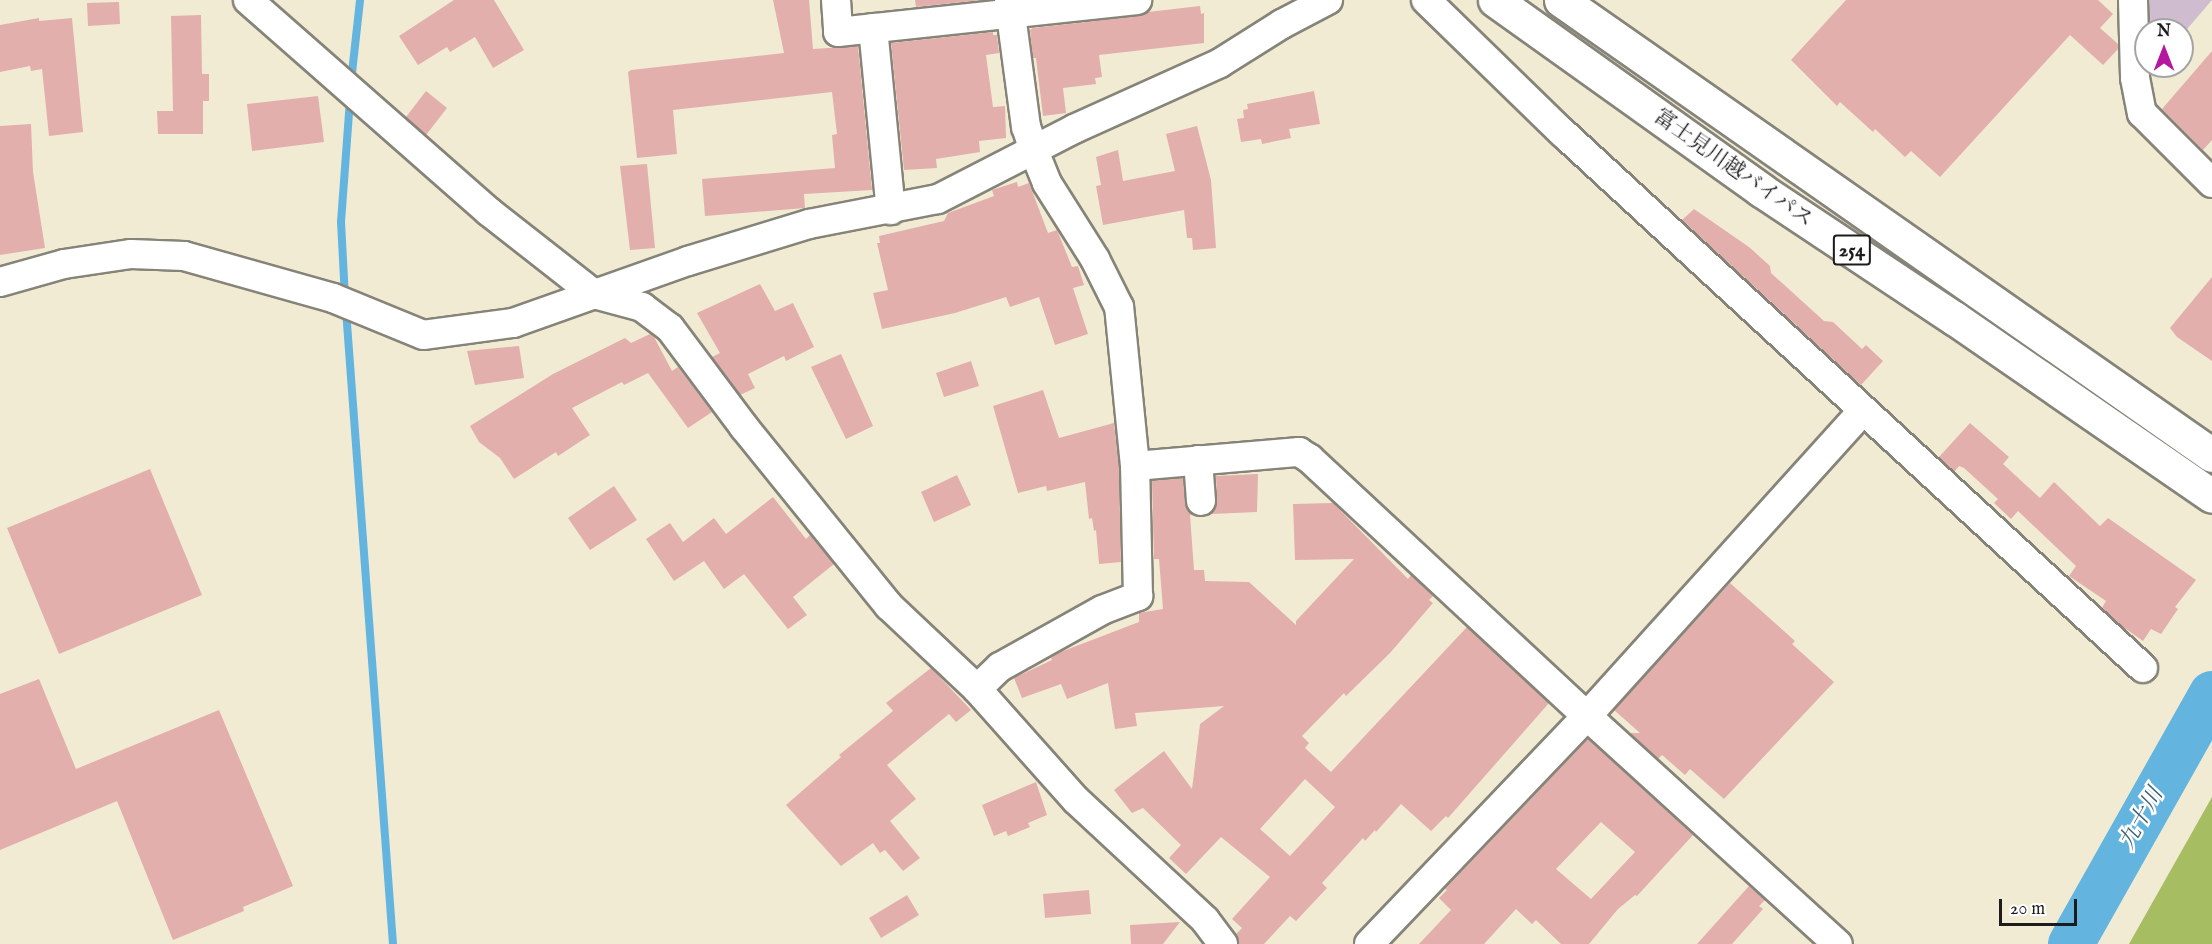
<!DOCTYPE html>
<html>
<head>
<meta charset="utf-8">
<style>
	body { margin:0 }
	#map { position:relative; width:2212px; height:944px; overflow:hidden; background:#f1ebd4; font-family:"IM FELL English","Noto Serif JP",serif }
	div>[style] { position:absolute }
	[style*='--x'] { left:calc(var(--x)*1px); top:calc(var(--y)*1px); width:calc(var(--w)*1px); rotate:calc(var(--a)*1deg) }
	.industrial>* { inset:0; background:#cfbdcf }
	.green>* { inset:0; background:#a7bd62 }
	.stream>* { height:8px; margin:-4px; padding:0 4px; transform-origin:4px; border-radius:4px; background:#63b4de }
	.river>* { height:46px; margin:-23px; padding:0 23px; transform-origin:23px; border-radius:23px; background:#63b4de }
	.building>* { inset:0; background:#e2afac }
	.roads { filter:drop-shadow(2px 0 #868478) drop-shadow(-2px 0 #868478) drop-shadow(0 2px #868478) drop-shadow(0 -2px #868478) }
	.minor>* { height:28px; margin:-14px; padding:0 14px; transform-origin:14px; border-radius:14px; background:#fff }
	.trunk>* { height:33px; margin:-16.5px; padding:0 16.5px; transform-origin:16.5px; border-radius:16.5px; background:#fff }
	span { translate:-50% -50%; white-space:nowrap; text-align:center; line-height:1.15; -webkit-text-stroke:5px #fff; paint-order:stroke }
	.shield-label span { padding:2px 4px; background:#fff; border:2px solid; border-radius:4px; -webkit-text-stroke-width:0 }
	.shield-label { font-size:20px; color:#1c1c1c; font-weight:700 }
	.street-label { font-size:21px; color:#1c1c1c }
	.water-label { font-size:22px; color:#3c6073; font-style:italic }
	.north { position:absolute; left:2134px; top:18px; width:60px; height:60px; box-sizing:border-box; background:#fff; border:2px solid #a4a4a4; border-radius:50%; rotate:0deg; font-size:16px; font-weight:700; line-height:24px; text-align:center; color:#1c1c1c }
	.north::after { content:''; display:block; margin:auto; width:21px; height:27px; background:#b5179e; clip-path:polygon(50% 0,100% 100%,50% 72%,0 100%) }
	.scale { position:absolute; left:1999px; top:899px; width:78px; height:27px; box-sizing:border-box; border:3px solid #1c1c1c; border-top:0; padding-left:8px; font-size:18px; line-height:21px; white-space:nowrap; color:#1c1c1c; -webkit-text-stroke:4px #fff; paint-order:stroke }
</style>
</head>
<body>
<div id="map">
	<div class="industrial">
		<i style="clip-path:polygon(2143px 0,2212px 0,2182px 35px,2182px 30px,2146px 30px,2146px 66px,2153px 66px,2144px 76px)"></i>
	</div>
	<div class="green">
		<i style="clip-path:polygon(2212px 797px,2212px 944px,2129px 944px)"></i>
	</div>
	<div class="stream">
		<i style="--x:351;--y:82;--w:82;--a:-83.7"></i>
		<i style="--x:345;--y:298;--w:76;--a:-93"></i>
		<i style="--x:341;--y:222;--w:122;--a:-85.8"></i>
		<i style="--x:346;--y:310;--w:636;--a:85.76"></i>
	</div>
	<div class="river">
		<i style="--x:2071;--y:944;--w:287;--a:-60.6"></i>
	</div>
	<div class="building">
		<i style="clip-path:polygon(454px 0,494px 0,524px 50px,493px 68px,475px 37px,450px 52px,447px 47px,418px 65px,399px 36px)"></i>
		<i style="clip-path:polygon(773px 0,809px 0,813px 49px,858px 46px,872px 190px,804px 194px,805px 208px,705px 216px,702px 179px,835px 168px,832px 135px,837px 134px,832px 92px,673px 110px,677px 154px,637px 158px,628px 72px,631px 70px,784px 53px)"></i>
		<i style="clip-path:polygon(915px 0,982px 0,916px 7px)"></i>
		<i style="clip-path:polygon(1846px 0,2098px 0,2113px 14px,2100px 28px,2118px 44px,2118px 49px,2103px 65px,2070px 35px,1940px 177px,1911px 151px,1905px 157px,1875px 129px,1873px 132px,1840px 102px,1837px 106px,1791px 60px)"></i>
		<i style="clip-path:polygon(119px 2px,120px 24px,88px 26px,87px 3px)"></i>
		<i style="clip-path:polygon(1200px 6px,1201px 14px,1204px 13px,1204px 43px,1099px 55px,1102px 77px,1095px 78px,1096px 84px,1063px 88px,1066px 113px,1043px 116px,1036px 58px,1033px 58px,1030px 30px,1033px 28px,1139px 16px,1148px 12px)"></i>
		<i style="clip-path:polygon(201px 15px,202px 74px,209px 74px,209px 101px,203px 101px,203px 134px,158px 134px,157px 111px,173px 111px,171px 16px)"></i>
		<i style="clip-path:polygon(39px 18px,39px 21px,72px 18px,83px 132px,49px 136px,42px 69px,31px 71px,30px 66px,0 72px,0 25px)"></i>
		<i style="clip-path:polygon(993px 32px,993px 35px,997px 35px,999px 53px,986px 55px,993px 107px,1005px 106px,1006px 138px,979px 141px,980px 152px,936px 159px,937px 168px,904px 170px,891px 43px)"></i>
		<i style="clip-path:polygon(2212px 51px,2212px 140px,2203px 150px,2162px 109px)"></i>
		<i style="clip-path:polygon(426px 91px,447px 108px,426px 135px,406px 117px)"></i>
		<i style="clip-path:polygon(1314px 91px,1320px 124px,1289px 129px,1291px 138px,1262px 144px,1261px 139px,1241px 142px,1237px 119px,1244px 118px,1243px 110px,1248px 109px,1247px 104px)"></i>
		<i style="clip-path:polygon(318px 96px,324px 142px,252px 151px,247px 104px)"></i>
		<i style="clip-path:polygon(31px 124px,33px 172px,45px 248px,0 255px,0 126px)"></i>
		<i style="clip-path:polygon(1197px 126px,1211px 180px,1216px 248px,1193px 250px,1192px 238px,1187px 238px,1184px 210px,1103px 225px,1096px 186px,1101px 185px,1096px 157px,1118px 150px,1123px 181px,1175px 171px,1166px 134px)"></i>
		<i style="clip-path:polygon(647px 164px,655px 248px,630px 250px,620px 166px)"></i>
		<i style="clip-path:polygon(1017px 182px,1018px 187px,1029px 183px,1048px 233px,1057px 230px,1072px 267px,1078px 266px,1084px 285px,1073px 288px,1088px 334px,1055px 345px,1039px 297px,1010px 307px,1006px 297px,955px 313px,882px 329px,873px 293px,888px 290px,877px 243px,880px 243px,879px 236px,944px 221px,948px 213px,994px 196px,992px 190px)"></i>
		<i style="clip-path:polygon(1694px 209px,1749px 247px,1770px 266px,1771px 273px,1824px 321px,1833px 322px,1862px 349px,1866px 345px,1883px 361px,1861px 385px,1682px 220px)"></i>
		<i style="clip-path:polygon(2212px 277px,2212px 361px,2177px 337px,2170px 328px)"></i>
		<i style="clip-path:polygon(760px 284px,775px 311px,793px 303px,814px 347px,786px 361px,784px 356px,748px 374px,755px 388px,740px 395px,712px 357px,720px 353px,697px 313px)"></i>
		<i style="clip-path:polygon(650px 334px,654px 337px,672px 371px,678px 367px,712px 412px,688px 428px,648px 373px,624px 385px,622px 382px,572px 408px,590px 435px,558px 456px,556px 452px,514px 479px,500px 458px,479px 442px,470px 426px,553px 374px,625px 338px,631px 343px)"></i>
		<i style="clip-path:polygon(519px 346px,524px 378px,475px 385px,467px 351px)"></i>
		<i style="clip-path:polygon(841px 354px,873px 426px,846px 439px,811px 367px)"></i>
		<i style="clip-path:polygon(971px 361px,979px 386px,944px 397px,936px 373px)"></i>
		<i style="clip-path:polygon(1043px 390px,1059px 438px,1114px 423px,1119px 467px,1121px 562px,1099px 564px,1096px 530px,1094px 531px,1092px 518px,1089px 519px,1085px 482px,1047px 491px,1046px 486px,1018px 493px,993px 406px)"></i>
		<i style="clip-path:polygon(1970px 423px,2009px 457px,2003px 464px,2040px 498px,2054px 482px,2100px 526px,2108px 518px,2196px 580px,2175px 607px,2178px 609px,2161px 634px,2151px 629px,2143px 641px,2119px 624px,2102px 608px,2106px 601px,2069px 576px,2076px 566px,2018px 511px,2011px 519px,1994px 503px,1998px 499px,1964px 468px,1959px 466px,1954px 472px,1939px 457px)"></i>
		<i style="clip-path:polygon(150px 469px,202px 595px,59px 654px,7px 528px)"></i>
		<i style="clip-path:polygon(1258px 474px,1257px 512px,1211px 514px,1217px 500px,1216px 476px)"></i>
		<i style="clip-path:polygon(957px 475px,971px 505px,934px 522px,921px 492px)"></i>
		<i style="clip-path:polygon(evenodd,1183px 478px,1185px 503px,1192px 515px,1190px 515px,1194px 570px,1204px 570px,1205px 581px,1249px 582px,1296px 625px,1296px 621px,1354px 559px,1295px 560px,1293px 504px,1333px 503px,1408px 579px,1411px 575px,1433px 596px,1429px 600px,1433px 603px,1390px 653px,1346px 696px,1344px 693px,1302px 736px,1309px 743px,1305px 748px,1331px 772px,1467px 627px,1549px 703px,1448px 818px,1446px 816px,1431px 831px,1401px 804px,1376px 832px,1375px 830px,1365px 841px,1363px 838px,1322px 883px,1327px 888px,1296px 921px,1290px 916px,1264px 944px,1239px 944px,1236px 934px,1242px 928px,1232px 919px,1270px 877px,1221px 837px,1186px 874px,1169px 858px,1181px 845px,1143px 808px,1132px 813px,1114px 790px,1164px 751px,1192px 789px,1200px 724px,1224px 706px,1135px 713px,1137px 726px,1115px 729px,1108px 683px,1067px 699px,1061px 684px,1022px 698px,1014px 678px,1052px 660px,1051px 658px,1058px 653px,1139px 622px,1139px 613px,1163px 609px,1159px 559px,1154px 559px,1152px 481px,1183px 478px,1305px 779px,1335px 807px,1290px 856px,1260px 829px,1305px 779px)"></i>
		<i style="clip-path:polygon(614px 486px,637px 520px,590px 550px,568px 518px)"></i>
		<i style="clip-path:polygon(773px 497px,806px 539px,810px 535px,834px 564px,793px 597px,807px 615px,788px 629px,744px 574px,724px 589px,704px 561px,674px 581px,646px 539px,670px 523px,683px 542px,714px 518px,726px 534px)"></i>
		<i style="clip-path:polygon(1730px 583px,1795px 641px,1792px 644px,1834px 682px,1724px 799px,1690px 769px,1685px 775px,1662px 755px,1658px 759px,1630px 733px,1640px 733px,1614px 710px)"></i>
		<i style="clip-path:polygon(931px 668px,971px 710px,956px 722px,949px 714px,887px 765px,916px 799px,890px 821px,920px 858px,903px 871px,885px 850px,880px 853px,873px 843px,841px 866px,786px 805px,841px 757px,839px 755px,893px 711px,886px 703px)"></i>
		<i style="clip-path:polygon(39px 679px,76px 769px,219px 710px,293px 886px,243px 907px,244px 911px,173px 940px,117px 801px,0 850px,0 694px)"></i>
		<i style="clip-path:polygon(evenodd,1588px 739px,1693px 835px,1637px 896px,1635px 895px,1618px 909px,1589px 944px,1561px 944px,1536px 920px,1532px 924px,1516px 909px,1484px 944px,1419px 944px,1451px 910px,1439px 898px,1447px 890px,1445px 889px,1588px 739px,1601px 822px,1635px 852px,1591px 899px,1556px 869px,1601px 822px)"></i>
		<i style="clip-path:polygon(1036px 782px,1047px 815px,1028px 823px,1030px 827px,1008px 836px,1006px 831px,994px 836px,982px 805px)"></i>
		<i style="clip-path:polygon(1749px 886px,1765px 900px,1759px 906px,1763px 909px,1732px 944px,1697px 944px)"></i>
		<i style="clip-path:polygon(1089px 890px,1091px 914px,1045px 918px,1043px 894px)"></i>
		<i style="clip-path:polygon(907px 895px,919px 915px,881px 938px,869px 918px)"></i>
		<i style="clip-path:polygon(1180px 922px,1163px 944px,1131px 944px,1130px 925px)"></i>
	</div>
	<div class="roads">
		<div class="minor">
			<i style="--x:248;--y:0;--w:320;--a:41.3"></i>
			<i style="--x:488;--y:211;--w:135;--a:38.1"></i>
			<i style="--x:594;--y:294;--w:50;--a:15.2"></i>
			<i style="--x:642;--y:307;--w:35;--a:37"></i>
			<i style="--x:670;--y:328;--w:124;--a:53.2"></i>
			<i style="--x:744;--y:427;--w:230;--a:51"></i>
			<i style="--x:889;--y:606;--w:121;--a:43.3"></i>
			<i style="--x:977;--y:689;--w:149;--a:48.3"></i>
			<i style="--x:1076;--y:800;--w:176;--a:42.9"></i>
			<i style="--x:1205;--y:920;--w:30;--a:53"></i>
			<i style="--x:836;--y:0;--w:32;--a:86"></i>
			<i style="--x:838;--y:32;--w:301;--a:-6.1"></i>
			<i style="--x:1426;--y:0;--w:191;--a:44.2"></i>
			<i style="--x:1563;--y:133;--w:789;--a:42.69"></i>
			<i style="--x:2133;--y:0;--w:78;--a:88.5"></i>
			<i style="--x:2135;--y:78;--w:36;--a:79"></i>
			<i style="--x:2142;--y:113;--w:99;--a:45"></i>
			<i style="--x:873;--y:28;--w:183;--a:84.4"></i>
			<i style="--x:0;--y:282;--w:66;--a:-15.7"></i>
			<i style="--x:64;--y:264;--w:68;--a:-8.5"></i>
			<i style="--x:131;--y:254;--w:53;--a:2.2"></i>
			<i style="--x:184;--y:256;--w:155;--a:15.7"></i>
			<i style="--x:333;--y:298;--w:97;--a:22.3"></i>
			<i style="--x:423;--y:335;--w:91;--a:-7.6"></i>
			<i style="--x:513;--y:323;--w:186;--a:-19.5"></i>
			<i style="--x:688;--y:261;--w:127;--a:-17"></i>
			<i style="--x:809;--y:224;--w:131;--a:-11"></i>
			<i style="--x:938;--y:199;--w:153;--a:-27.2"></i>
			<i style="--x:1074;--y:129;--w:160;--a:-24.3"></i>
			<i style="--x:1220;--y:63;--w:73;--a:-32.2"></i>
			<i style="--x:1282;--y:24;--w:52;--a:-27.6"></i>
			<i style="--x:1198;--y:460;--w:41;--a:85.8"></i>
			<i style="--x:1135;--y:466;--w:165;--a:-4.9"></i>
			<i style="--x:1299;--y:452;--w:13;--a:32"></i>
			<i style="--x:1310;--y:459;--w:378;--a:42.9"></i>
			<i style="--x:1587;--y:716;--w:339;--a:42.3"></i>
			<i style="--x:977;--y:689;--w:32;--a:-44"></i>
			<i style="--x:1000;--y:667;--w:117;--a:-29.2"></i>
			<i style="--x:1102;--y:610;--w:39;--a:-21"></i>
			<i style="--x:1138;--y:596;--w:130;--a:-91.3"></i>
			<i style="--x:1135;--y:466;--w:160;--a:-95.7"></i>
			<i style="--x:1119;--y:307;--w:54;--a:-116.6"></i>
			<i style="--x:1095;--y:259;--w:90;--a:-122.3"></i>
			<i style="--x:1047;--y:183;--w:35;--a:-112"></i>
			<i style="--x:1034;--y:151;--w:25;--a:-108"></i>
			<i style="--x:1026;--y:127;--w:128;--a:-97.6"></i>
			<i style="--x:1369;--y:944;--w:315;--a:-46.3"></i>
			<i style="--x:1587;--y:716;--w:411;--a:-47.9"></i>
		</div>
		<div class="trunk">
			<i style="--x:1495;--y:0;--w:327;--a:35.5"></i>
			<i style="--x:1761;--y:190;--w:232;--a:33.6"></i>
			<i style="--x:1954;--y:318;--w:313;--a:34.6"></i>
			<i style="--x:1561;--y:0;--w:794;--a:34.95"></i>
		</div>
	</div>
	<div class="shield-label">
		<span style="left:1852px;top:250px">254</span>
	</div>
	<div class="street-label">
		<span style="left:1733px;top:169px;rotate:35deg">富士見川越バイパス</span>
	</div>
	<div class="water-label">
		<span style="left:2142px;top:819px;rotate:-61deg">九十川</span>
	</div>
	<div class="north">N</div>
	<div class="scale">20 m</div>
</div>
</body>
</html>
